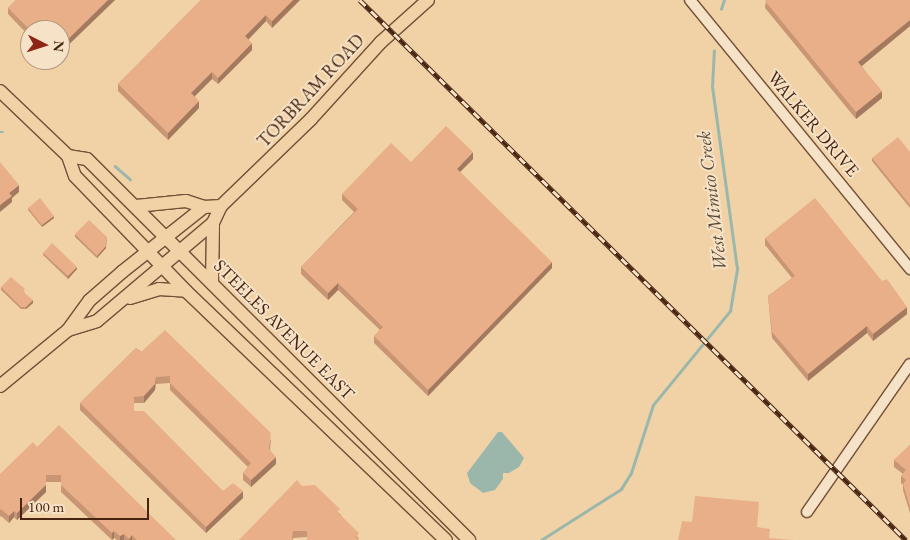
<!DOCTYPE html>
<html>
<head>
<meta charset="utf-8">
<style>
	body { margin:0 }
	#map { position:relative; width:910px; height:540px; overflow:hidden; background:#f1d2a7; font-family:"EB Garamond",serif }
	div>[style] { position:absolute }
	[style*='--x'] { left:calc(var(--x)*1px); top:calc(var(--y)*1px); width:calc(var(--w)*1px); rotate:calc(var(--a)*1deg) }
	.water>* { inset:0; background:#9bb7ac }
	.stream>* { height:2.5px; margin:-1.25px; padding:0 1.25px; transform-origin:1.25px; border-radius:1.25px; background:#9bb7ac }
	.roads { filter:drop-shadow(1px 0 #725037) drop-shadow(-1px 0 #725037) drop-shadow(0 1px #725037) drop-shadow(0 -1px #725037) }
	.minor>* { height:10px; margin:-5px; padding:0 5px; transform-origin:5px; border-radius:5px; background:#f6e2c6 }
	.major>* { height:12px; margin:-6px; padding:0 6px; transform-origin:6px; border-radius:6px; background:#f1d2a7 }
	.rail>* { height:4.5px; margin-top:-2.25px; transform-origin:0; background:repeating-linear-gradient(90deg,#f6e2c6 0 8px,#472412 0 16px); box-sizing:border-box; border-block:1px solid #472412 }
	.wall>* { inset:0; background:#c89675 }
	.shaded-wall>* { inset:0; background:#a37a5f }
	.building>* { inset:0; background:#e9af88 }
	span { translate:-50% -50%; white-space:nowrap; text-align:center; line-height:1.15; -webkit-text-stroke:4px #f6e2c6; paint-order:stroke }
	.street-label { font-size:18px; color:#472412 }
	.water-label { font-size:19px; color:#5c4938; font-style:italic }
	.north { position:absolute; left:20px; top:20px; width:50px; height:50px; box-sizing:border-box; background:#f6e2c6; border:1px solid #b0967e; border-radius:50%; rotate:95deg; font-size:14px; font-weight:700; line-height:20px; text-align:center; color:#472412 }
	.north::after { content:''; display:block; margin:auto; width:18px; height:22px; background:#8f2418; clip-path:polygon(50% 0,100% 100%,50% 72%,0 100%) }
	.scale { position:absolute; left:20px; top:498px; width:129px; height:22px; box-sizing:border-box; border:2px solid #472412; border-top:0; padding-left:6px; font-size:15px; line-height:18px; white-space:nowrap; color:#472412; -webkit-text-stroke:4px #f6e2c6; paint-order:stroke }
</style>
</head>
<body>
<div id="map">
	<div class="water">
		<i style="clip-path:polygon(498px 432px,502px 432px,524px 458px,519px 467px,509px 473px,503px 473px,503px 479px,495px 490px,483px 493px,470px 483px,467px 473px)"></i>
	</div>
	<div class="stream">
		<i style="--x:721;--y:9;--w:9;--a:-72"></i>
		<i style="--x:0;--y:132;--w:3;--a:0"></i>
		<i style="--x:115;--y:166;--w:20;--a:41"></i>
		<i style="--x:541;--y:540;--w:95;--a:-32.5"></i>
		<i style="--x:621;--y:489;--w:19;--a:-58"></i>
		<i style="--x:631;--y:473;--w:71;--a:-72.1"></i>
		<i style="--x:653;--y:405;--w:122;--a:-50.7"></i>
		<i style="--x:730;--y:311;--w:43;--a:-80.5"></i>
		<i style="--x:737;--y:269;--w:184;--a:-97.8"></i>
		<i style="--x:712;--y:87;--w:36;--a:-87"></i>
	</div>
	<div class="roads">
		<div class="minor">
			<i style="--x:690;--y:0;--w:348;--a:50.7"></i>
			<i style="--x:807;--y:512;--w:180;--a:-55.2"></i>
		</div>
		<div class="major">
			<i style="--x:0;--y:91;--w:94;--a:43.7"></i>
			<i style="--x:68;--y:156;--w:21;--a:71"></i>
			<i style="--x:75;--y:176;--w:160;--a:46"></i>
			<i style="--x:186;--y:291;--w:360;--a:43.8"></i>
			<i style="--x:68;--y:156;--w:19;--a:9"></i>
			<i style="--x:87;--y:159;--w:540;--a:44.92"></i>
			<i style="--x:136;--y:206;--w:50;--a:-5.7"></i>
			<i style="--x:186;--y:201;--w:19;--a:18"></i>
			<i style="--x:212;--y:283;--w:60;--a:-89"></i>
			<i style="--x:130;--y:298;--w:30;--a:-17"></i>
			<i style="--x:159;--y:289;--w:27;--a:4"></i>
			<i style="--x:68;--y:330;--w:30;--a:-17"></i>
			<i style="--x:97;--y:321;--w:152;--a:-40.2"></i>
			<i style="--x:213;--y:223;--w:19;--a:-65"></i>
			<i style="--x:221;--y:206;--w:125;--a:-44"></i>
			<i style="--x:311;--y:119;--w:104;--a:-47.7"></i>
			<i style="--x:381;--y:42;--w:63;--a:-41.8"></i>
			<i style="--x:0;--y:386;--w:88;--a:-39.5"></i>
			<i style="--x:68;--y:330;--w:37;--a:-54"></i>
			<i style="--x:90;--y:300;--w:43;--a:-41.2"></i>
			<i style="--x:122;--y:272;--w:105;--a:-38.4"></i>
			<i style="--x:204;--y:207;--w:17;--a:-3"></i>
		</div>
	</div>
	<div class="rail">
		<i style="--x:360;--y:0;--w:768;--a:44.68"></i>
	</div>
	<div class="wall">
		<i style="clip-path:polygon(16px 0,115px 0,60px 53px,30px 30px,30px 37px,8px 14px,8px 8px)"></i>
		<i style="clip-path:polygon(201px 0,300px 0,272px 28px,266px 21px,248px 40px,252px 50px,218px 84px,212px 79px,195px 96px,199px 108px,168px 140px,118px 91px,118px 84px)"></i>
		<i style="clip-path:polygon(766px 0,910px 0,910px 26px,862px 66px,882px 98px,856px 119px,765px 8px)"></i>
		<i style="clip-path:polygon(910px 152px,910px 208px,872px 161px,872px 158px)"></i>
		<i style="clip-path:polygon(473px 159px,460px 172px,552px 268px,428px 396px,374px 343px,374px 336px,380px 330px,338px 290px,328px 300px,301px 274px,301px 267px,354px 212px,342px 200px,342px 194px,411px 162px)"></i>
		<i style="clip-path:polygon(28px 208px,54px 218px,42px 227px,28px 210px)"></i>
		<i style="clip-path:polygon(75px 234px,106px 248px,97px 258px,75px 237px)"></i>
		<i style="clip-path:polygon(765px 238px,907px 314px,873px 341px,867px 333px,808px 381px,772px 338px,768px 296px,792px 278px,765px 245px)"></i>
		<i style="clip-path:polygon(43px 253px,77px 269px,68px 279px,43px 255px)"></i>
		<i style="clip-path:polygon(1px 287px,25px 292px,24px 293px,33px 303px,26px 309px,21px 309px,1px 290px)"></i>
		<i style="clip-path:polygon(136px 348px,271px 440px,270px 450px,276px 464px,251px 487px,243px 480px,243px 473px,248px 467px,170px 390px,170px 383px,156px 384px,155px 390px,144px 403px,134px 403px,134px 411px,223px 491px,243px 498px,206px 533px,80px 410px,80px 403px)"></i>
		<i style="clip-path:polygon(910px 445px,910px 513px,903px 490px,903px 485px,901px 483px,901px 476px,903px 474px,894px 467px,894px 460px)"></i>
		<i style="clip-path:polygon(37px 447px,176px 540px,117px 540px,114px 538px,112px 540px,61px 492px,61px 482px,46px 482px,46px 492px,17px 520px,14px 517px,9px 523px,1px 516px,0 517px,0 474px)"></i>
		<i style="clip-path:polygon(302px 486px,340px 514px,359px 539px,307px 537px,293px 538px,293px 540px,239px 540px)"></i>
	</div>
	<div class="shaded-wall">
		<i style="clip-path:polygon(108px 0,115px 0,60px 53px,60px 47px)"></i>
		<i style="clip-path:polygon(293px 0,300px 0,272px 28px,272px 21px)"></i>
		<i style="clip-path:polygon(266px 15px,266px 21px,245px 43px,245px 36px)"></i>
		<i style="clip-path:polygon(910px 20px,910px 26px,858px 69px,858px 62px)"></i>
		<i style="clip-path:polygon(252px 43px,252px 50px,218px 84px,218px 78px)"></i>
		<i style="clip-path:polygon(212px 72px,212px 79px,191px 100px,191px 93px)"></i>
		<i style="clip-path:polygon(882px 91px,882px 98px,856px 119px,856px 112px)"></i>
		<i style="clip-path:polygon(199px 101px,199px 108px,168px 140px,168px 133px)"></i>
		<i style="clip-path:polygon(473px 152px,473px 159px,457px 175px,457px 169px)"></i>
		<i style="clip-path:polygon(19px 185px,19px 192px,12px 198px,12px 202px,0 212px,0 205px,9px 193px)"></i>
		<i style="clip-path:polygon(54px 216px,54px 218px,42px 227px,42px 225px)"></i>
		<i style="clip-path:polygon(107px 237px,106px 248px,97px 258px,97px 256px)"></i>
		<i style="clip-path:polygon(552px 262px,552px 268px,428px 396px,428px 390px)"></i>
		<i style="clip-path:polygon(77px 267px,77px 269px,68px 279px,68px 276px)"></i>
		<i style="clip-path:polygon(338px 283px,338px 290px,328px 300px,328px 293px)"></i>
		<i style="clip-path:polygon(33px 300px,33px 303px,26px 309px,26px 307px)"></i>
		<i style="clip-path:polygon(907px 307px,907px 314px,873px 341px,873px 334px)"></i>
		<i style="clip-path:polygon(867px 326px,867px 333px,808px 381px,808px 374px)"></i>
		<i style="clip-path:polygon(156px 377px,155px 390px,144px 403px,144px 396px)"></i>
		<i style="clip-path:polygon(276px 457px,276px 464px,251px 487px,251px 480px)"></i>
		<i style="clip-path:polygon(46px 475px,46px 492px,17px 520px,17px 513px)"></i>
		<i style="clip-path:polygon(243px 491px,243px 498px,206px 533px,206px 527px)"></i>
		<i style="clip-path:polygon(14px 511px,14px 517px,9px 523px,9px 516px)"></i>
		<i style="clip-path:polygon(114px 531px,114px 538px,112px 540px,112px 533px)"></i>
		<i style="clip-path:polygon(124px 534px,124px 540px,120px 540px,120px 536px)"></i>
		<i style="clip-path:polygon(132px 535px,132px 540px,129px 540px,129px 539px)"></i>
	</div>
	<div class="building">
		<i style="clip-path:polygon(16px 0,108px 0,60px 47px,60px 30px,30px 30px,8px 8px)"></i>
		<i style="clip-path:polygon(201px 0,293px 0,272px 21px,266px 15px,245px 36px,252px 43px,218px 78px,212px 72px,191px 93px,199px 101px,168px 133px,118px 84px)"></i>
		<i style="clip-path:polygon(766px 0,910px 0,910px 20px,858px 62px,882px 91px,856px 112px,765px 1px)"></i>
		<i style="clip-path:polygon(446px 126px,473px 152px,457px 169px,552px 262px,428px 390px,374px 336px,383px 327px,338px 283px,328px 293px,301px 267px,358px 209px,342px 194px,391px 143px,411px 162px)"></i>
		<i style="clip-path:polygon(898px 137px,910px 152px,910px 205px,872px 158px)"></i>
		<i style="clip-path:polygon(0 162px,19px 185px,9px 193px,12px 196px,0 205px)"></i>
		<i style="clip-path:polygon(40px 198px,54px 216px,42px 225px,28px 208px)"></i>
		<i style="clip-path:polygon(815px 198px,882px 281px,887px 279px,907px 307px,873px 334px,867px 326px,808px 374px,772px 332px,768px 296px,795px 276px,765px 238px)"></i>
		<i style="clip-path:polygon(89px 220px,107px 237px,106px 246px,97px 256px,75px 234px)"></i>
		<i style="clip-path:polygon(52px 243px,77px 267px,68px 276px,43px 253px)"></i>
		<i style="clip-path:polygon(11px 277px,25px 289px,23px 292px,33px 300px,26px 307px,21px 307px,1px 287px)"></i>
		<i style="clip-path:polygon(165px 330px,271px 433px,269px 449px,276px 457px,251px 480px,243px 473px,251px 463px,170px 383px,170px 376px,156px 377px,155px 384px,144px 396px,134px 397px,134px 411px,144px 411px,223px 491px,233px 483px,243px 491px,206px 527px,80px 403px,136px 348px,141px 352px)"></i>
		<i style="clip-path:polygon(59px 425px,176px 540px,137px 540px,132px 535px,129px 539px,124px 534px,120px 536px,114px 531px,112px 533px,61px 485px,61px 475px,46px 475px,46px 485px,17px 513px,14px 511px,9px 516px,1px 509px,0 510px,0 474px,33px 442px,37px 447px)"></i>
		<i style="clip-path:polygon(910px 445px,910px 507px,903px 484px,906px 480px,901px 476px,906px 470px,894px 460px)"></i>
		<i style="clip-path:polygon(297px 480px,302px 486px,315px 485px,340px 509px,337px 512px,359px 533px,356px 537px,359px 540px,307px 540px,307px 531px,293px 531px,292px 540px,239px 540px)"></i>
		<i style="clip-path:polygon(695px 496px,759px 502px,757px 527px,770px 529px,769px 538px,794px 540px,678px 540px,682px 521px,692px 522px)"></i>
	</div>
	<div class="street-label">
		<span style="left:311px;top:91px;rotate:-47deg">TORBRAM ROAD</span>
		<span style="left:813px;top:124px;rotate:50deg">WALKER DRIVE</span>
		<span style="left:284px;top:330px;rotate:45deg">STEELES AVENUE EAST</span>
	</div>
	<div class="water-label">
		<span style="left:712px;top:201px;rotate:-97deg">West Mimico Creek</span>
	</div>
	<div class="north">N</div>
	<div class="scale">100 m</div>
</div>
</body>
</html>
